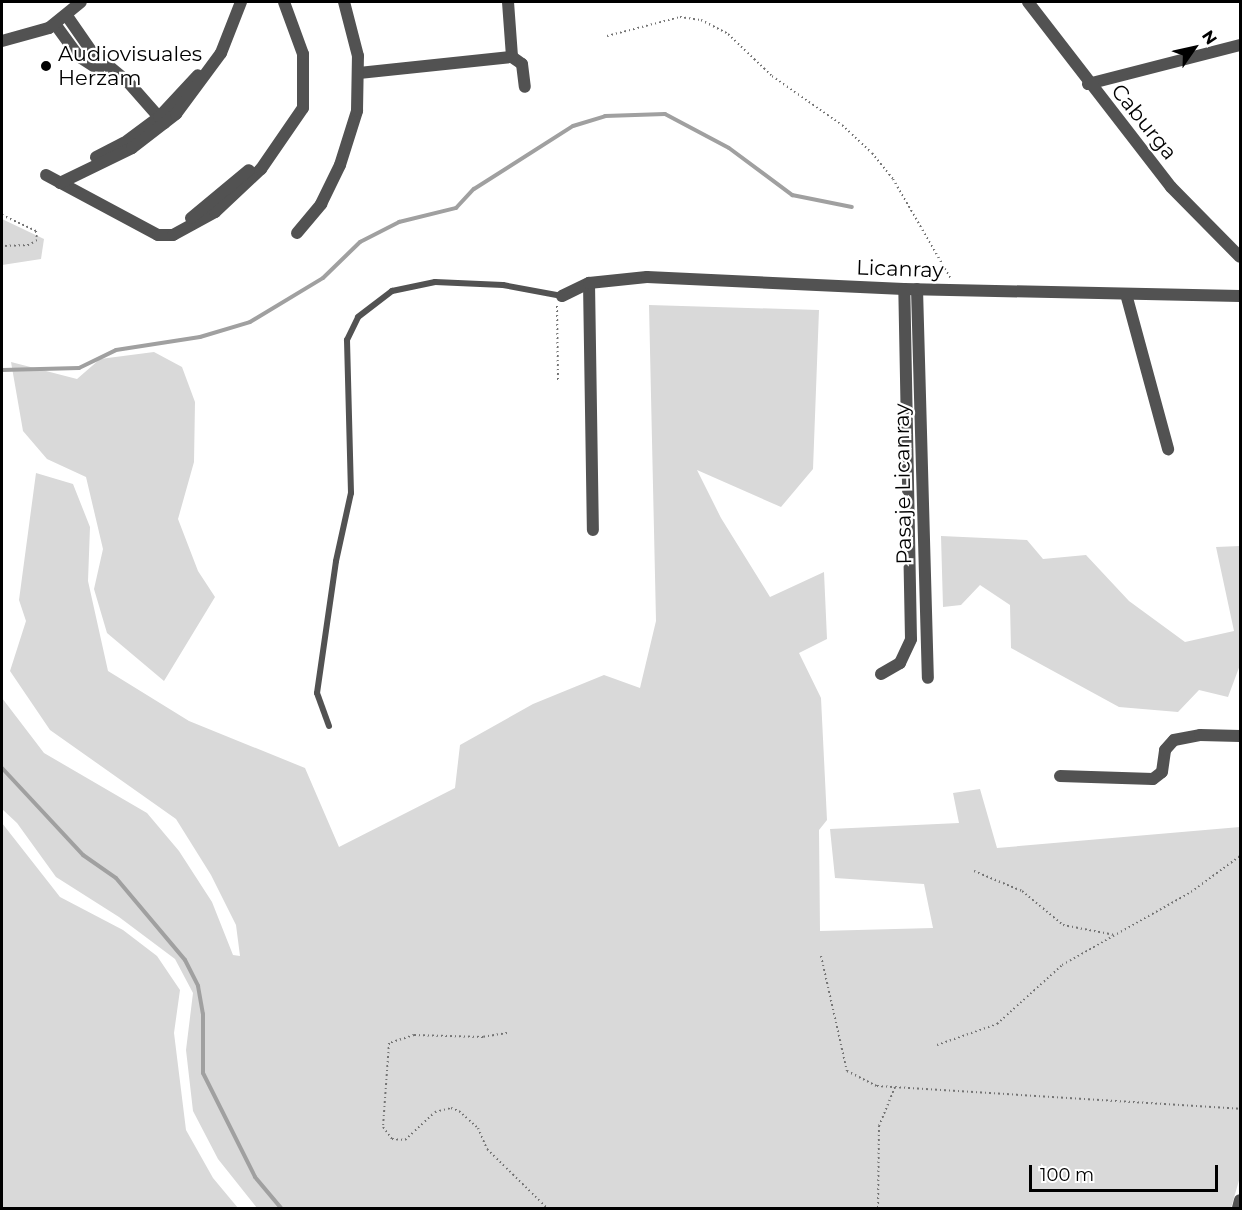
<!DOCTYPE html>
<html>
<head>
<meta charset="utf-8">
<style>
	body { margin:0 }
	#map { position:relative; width:1242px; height:1210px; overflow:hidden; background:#fff; font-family:Montserrat,sans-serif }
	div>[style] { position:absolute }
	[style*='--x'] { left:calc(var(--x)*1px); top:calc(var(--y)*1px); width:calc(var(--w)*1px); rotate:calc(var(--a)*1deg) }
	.green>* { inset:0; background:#d9d9d9 }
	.stream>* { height:4px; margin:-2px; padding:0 2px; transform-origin:2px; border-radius:2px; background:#a0a0a0 }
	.path>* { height:2px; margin-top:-1px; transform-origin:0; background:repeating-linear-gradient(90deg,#747474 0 1.5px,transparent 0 4.5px) }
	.service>* { height:6px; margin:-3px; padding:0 3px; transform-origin:3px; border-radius:3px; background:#525252 }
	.minor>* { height:12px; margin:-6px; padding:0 6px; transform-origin:6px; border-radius:6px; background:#525252 }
	.tertiary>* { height:12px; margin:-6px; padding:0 6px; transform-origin:6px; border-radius:6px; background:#525252 }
	.dots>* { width:16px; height:16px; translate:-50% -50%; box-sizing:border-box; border:3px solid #fff; border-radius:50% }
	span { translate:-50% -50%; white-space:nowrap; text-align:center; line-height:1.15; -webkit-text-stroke:4.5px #fff; paint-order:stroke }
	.poi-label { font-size:21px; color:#000 }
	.left { translate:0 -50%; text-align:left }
	.street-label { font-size:21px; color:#000 }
	.frame { position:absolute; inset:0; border:3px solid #000; pointer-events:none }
	.north { position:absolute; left:1164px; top:18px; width:60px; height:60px; -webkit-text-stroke:4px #fff; paint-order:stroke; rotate:56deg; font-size:16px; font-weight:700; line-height:24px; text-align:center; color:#000 }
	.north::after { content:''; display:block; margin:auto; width:21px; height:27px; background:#000; clip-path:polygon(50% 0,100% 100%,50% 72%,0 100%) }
	.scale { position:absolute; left:1029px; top:1165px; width:189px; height:27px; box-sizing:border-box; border:3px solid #000; border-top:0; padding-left:8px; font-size:18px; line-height:21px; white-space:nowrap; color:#000; -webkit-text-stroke:4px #fff; paint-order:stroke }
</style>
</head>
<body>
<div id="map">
	<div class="green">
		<i style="clip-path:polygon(2px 219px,44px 239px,41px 259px,2px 265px)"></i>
		<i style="clip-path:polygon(649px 305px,819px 310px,813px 469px,781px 507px,697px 470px,721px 518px,770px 597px,824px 572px,827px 639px,799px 653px,821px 698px,827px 820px,819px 830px,820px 931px,933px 928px,924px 884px,835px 878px,830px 829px,959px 823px,953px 793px,980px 789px,997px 848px,1240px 827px,1240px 1177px,1231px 1208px,257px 1208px,218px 1159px,193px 1111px,186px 1050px,193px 993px,175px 959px,119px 917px,56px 877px,17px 823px,2px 809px,2px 698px,44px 753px,147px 813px,179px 851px,212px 902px,233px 955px,240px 956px,236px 925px,211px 875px,176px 819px,50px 730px,10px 671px,26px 621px,19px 600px,36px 473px,73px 484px,90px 527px,88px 581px,108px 671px,189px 721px,305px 768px,339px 847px,455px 788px,460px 745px,533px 704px,604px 675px,640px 688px,656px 621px)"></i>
		<i style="clip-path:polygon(154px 352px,182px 367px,195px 402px,194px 462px,178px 519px,198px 571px,215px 597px,164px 681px,107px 633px,94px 589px,103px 549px,86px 477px,47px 459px,23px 431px,11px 362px,77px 379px,100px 359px)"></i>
		<i style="clip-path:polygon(941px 536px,1027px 540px,1043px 559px,1086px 555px,1129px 601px,1185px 642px,1234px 631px,1216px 547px,1240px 546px,1240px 665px,1228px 697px,1199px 690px,1178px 712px,1119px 707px,1011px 648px,1010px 605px,980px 585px,961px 605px,943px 607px)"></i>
		<i style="clip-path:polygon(2px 823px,60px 897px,123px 930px,157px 956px,180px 990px,174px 1033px,186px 1130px,213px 1178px,238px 1208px,2px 1208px)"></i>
	</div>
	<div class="stream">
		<i style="--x:2;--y:370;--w:77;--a:-1.5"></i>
		<i style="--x:79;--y:368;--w:41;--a:-25.9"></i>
		<i style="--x:116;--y:350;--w:85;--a:-8.8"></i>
		<i style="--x:200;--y:337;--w:52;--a:-16.7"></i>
		<i style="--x:250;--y:322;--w:85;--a:-31.1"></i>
		<i style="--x:323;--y:278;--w:52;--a:-44.2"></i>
		<i style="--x:360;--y:242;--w:44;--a:-27.1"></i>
		<i style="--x:399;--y:222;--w:59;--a:-13.8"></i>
		<i style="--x:456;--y:208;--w:26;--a:-47"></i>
		<i style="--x:474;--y:189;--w:117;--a:-32.5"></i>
		<i style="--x:573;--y:126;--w:34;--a:-17"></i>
		<i style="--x:605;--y:116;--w:60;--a:-1.9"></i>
		<i style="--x:665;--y:114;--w:72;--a:28"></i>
		<i style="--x:729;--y:148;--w:79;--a:36.7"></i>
		<i style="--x:792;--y:195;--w:61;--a:11.3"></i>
		<i style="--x:2;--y:768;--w:119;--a:47"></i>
		<i style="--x:83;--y:855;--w:40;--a:34.9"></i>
		<i style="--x:116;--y:878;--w:107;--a:49.9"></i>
		<i style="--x:185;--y:960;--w:29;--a:63"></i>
		<i style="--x:198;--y:986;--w:28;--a:80"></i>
		<i style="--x:203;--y:1014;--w:59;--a:90"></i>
		<i style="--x:203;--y:1073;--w:116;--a:63.4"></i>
		<i style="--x:255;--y:1177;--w:40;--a:50"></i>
	</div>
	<div class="path">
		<i style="--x:607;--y:36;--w:75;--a:-14.6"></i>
		<i style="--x:680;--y:17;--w:21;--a:8"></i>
		<i style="--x:701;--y:20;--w:30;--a:27"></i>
		<i style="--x:728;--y:34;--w:61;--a:43.7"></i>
		<i style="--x:772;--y:76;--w:85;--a:35"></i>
		<i style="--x:842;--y:125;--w:41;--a:43"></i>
		<i style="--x:872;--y:153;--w:33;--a:51"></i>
		<i style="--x:893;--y:179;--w:116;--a:59.9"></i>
		<i style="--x:2;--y:215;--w:38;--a:25"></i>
		<i style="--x:36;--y:231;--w:9;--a:84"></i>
		<i style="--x:37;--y:240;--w:9;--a:148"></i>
		<i style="--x:29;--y:245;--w:27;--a:178"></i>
		<i style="--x:557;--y:306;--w:75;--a:89.2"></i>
		<i style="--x:974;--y:871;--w:52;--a:22.6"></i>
		<i style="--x:1022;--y:891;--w:53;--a:39.7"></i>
		<i style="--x:1063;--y:925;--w:53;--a:10.9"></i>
		<i style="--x:821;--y:956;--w:118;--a:77.3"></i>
		<i style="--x:847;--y:1071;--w:34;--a:27"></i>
		<i style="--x:877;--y:1086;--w:364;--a:3.6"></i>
		<i style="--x:507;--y:1033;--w:24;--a:171"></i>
		<i style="--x:483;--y:1037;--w:69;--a:-178.3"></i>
		<i style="--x:414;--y:1035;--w:26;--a:162"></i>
		<i style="--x:389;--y:1043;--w:84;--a:94.1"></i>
		<i style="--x:383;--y:1127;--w:15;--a:53"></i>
		<i style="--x:392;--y:1139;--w:13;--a:4"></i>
		<i style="--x:405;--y:1140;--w:41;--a:-43"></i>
		<i style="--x:435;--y:1112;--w:16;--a:-14"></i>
		<i style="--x:451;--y:1108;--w:9;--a:21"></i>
		<i style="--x:459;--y:1111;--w:25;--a:42"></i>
		<i style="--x:478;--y:1128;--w:23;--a:67"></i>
		<i style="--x:487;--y:1149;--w:84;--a:44.5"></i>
		<i style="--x:937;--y:1045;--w:64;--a:-19.3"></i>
		<i style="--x:997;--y:1024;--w:88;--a:-42.2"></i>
		<i style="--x:1062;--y:965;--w:148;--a:-29.5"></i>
		<i style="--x:1191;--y:892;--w:61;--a:-36.3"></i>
		<i style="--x:878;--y:1208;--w:82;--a:-89.3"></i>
		<i style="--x:879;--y:1126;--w:42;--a:-67.7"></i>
	</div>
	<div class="service">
		<i style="--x:329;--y:726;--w:35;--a:-110"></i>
		<i style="--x:317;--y:693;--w:133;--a:-81.8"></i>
		<i style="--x:336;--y:561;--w:70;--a:-77.6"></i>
		<i style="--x:351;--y:493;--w:153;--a:-91.5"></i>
		<i style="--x:347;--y:340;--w:25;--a:-64"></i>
		<i style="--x:358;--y:317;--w:43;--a:-37.4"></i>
		<i style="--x:392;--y:291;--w:44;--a:-11.8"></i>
		<i style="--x:435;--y:282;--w:68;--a:2.5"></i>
		<i style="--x:503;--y:285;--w:60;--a:10.6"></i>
	</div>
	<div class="minor">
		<i style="--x:508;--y:2;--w:55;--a:85.8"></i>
		<i style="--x:67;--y:16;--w:44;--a:55.2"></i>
		<i style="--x:92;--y:52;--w:47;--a:39.8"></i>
		<i style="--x:128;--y:82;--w:55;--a:48.7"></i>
		<i style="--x:55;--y:24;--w:39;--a:54"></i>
		<i style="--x:78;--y:56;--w:30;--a:33"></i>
		<i style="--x:103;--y:72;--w:10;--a:0"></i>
		<i style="--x:2;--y:41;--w:49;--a:-15.5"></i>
		<i style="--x:49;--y:28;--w:41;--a:-39.1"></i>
		<i style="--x:359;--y:73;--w:154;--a:-6"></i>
		<i style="--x:512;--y:57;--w:12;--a:35"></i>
		<i style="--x:522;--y:64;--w:23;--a:83"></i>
		<i style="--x:1088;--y:84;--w:157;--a:-14.4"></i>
		<i style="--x:96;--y:157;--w:31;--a:-27"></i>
		<i style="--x:124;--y:143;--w:44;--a:-36.6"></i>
		<i style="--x:159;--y:117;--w:57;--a:-47.1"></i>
		<i style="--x:46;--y:175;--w:127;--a:28.2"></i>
		<i style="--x:158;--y:235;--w:15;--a:0"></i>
		<i style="--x:173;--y:235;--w:48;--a:-28.7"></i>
		<i style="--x:215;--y:212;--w:63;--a:-43.1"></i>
		<i style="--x:261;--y:169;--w:74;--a:-55.5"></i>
		<i style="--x:303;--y:108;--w:54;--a:-90"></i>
		<i style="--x:303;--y:54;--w:55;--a:-110.1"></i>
		<i style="--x:60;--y:183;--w:80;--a:-25.9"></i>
		<i style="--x:132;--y:148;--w:56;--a:-37.7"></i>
		<i style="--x:176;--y:114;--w:76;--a:-53.6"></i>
		<i style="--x:221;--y:53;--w:55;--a:-68.6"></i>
		<i style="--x:191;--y:218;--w:75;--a:-39.6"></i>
		<i style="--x:297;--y:233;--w:38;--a:-50"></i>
		<i style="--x:321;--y:204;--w:43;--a:-64"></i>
		<i style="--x:340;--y:165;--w:57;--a:-72.5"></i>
		<i style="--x:357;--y:111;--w:55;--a:-89"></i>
		<i style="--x:358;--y:56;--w:56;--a:-104.5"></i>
		<i style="--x:589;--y:283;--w:247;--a:89.1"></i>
		<i style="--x:917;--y:289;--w:389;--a:88.4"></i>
		<i style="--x:1126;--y:294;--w:161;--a:74.8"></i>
		<i style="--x:562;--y:296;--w:30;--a:-26"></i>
		<i style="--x:589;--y:283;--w:58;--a:-5.9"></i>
		<i style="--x:647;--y:277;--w:257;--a:2.7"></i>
		<i style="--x:904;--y:289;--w:336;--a:1.2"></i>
		<i style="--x:881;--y:674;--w:22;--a:-30"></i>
		<i style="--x:900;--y:663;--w:26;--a:-65"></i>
		<i style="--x:911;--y:639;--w:350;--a:-91.1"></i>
		<i style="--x:1060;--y:776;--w:93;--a:1.8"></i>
		<i style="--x:1153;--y:779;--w:11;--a:-38"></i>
		<i style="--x:1162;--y:772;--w:22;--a:-82"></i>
		<i style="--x:1165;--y:750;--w:13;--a:-48"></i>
		<i style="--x:1174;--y:740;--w:26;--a:-11"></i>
		<i style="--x:1200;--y:735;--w:40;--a:1.4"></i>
		<i style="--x:1238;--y:1208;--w:8;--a:-76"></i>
	</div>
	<div class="tertiary">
		<i style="--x:1028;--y:2;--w:234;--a:52.3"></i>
		<i style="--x:1171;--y:187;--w:98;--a:45.4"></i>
	</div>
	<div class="dots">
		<i style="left:46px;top:66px;background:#000"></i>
	</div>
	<div class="poi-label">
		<span class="left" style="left:58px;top:66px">Audiovisuales<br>Herzam</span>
	</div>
	<div class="street-label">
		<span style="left:1144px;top:122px;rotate:51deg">Caburga</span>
		<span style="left:900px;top:269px;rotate:2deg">Licanray</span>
		<span style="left:903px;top:484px;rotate:-91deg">Pasaje Licanray</span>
	</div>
	<div class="frame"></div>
	<div class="north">N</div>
	<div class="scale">100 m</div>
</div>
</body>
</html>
